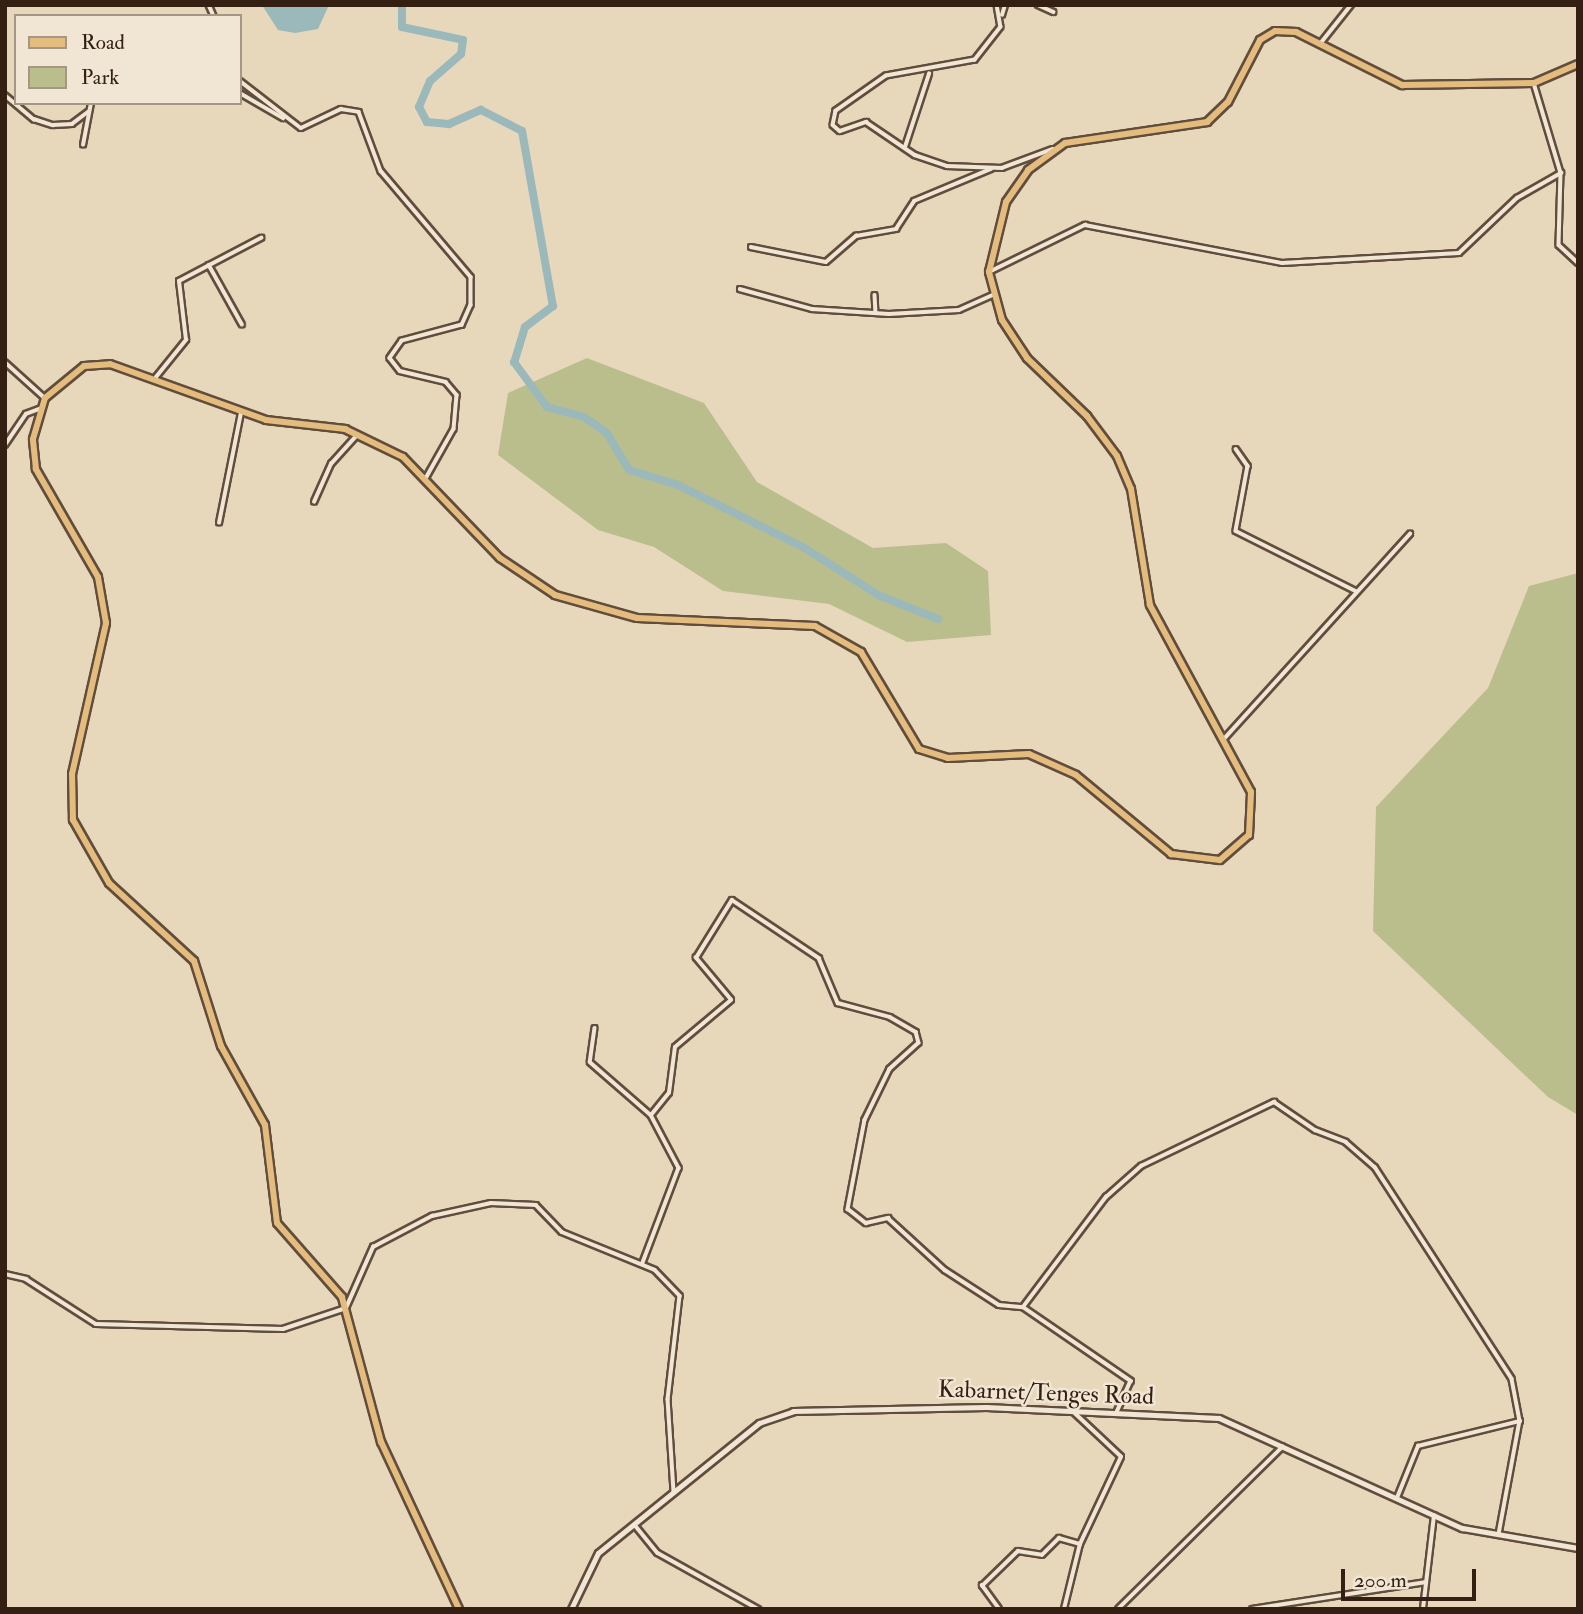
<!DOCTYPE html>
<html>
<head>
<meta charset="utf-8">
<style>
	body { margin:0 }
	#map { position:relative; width:1583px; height:1614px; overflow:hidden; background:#e8d8bb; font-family:"IM FELL Double Pica",serif }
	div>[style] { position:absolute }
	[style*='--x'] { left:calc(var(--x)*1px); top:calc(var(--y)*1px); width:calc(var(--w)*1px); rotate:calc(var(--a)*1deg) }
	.green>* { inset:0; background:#babe8d }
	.water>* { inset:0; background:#9bb8ba }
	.river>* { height:8px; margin:-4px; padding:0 4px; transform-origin:4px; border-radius:4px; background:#9bb8ba }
	.roads { filter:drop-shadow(2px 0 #614d3d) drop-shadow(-2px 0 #614d3d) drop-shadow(0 2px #614d3d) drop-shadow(0 -2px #614d3d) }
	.street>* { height:3.5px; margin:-1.75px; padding:0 1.75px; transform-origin:1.75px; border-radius:1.75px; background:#f0e6d3 }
	.secondary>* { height:5px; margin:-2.5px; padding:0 2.5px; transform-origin:2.5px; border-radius:2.5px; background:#f0e6d3 }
	.primary>* { height:6px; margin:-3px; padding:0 3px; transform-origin:3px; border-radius:3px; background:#e4bc7e }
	span { translate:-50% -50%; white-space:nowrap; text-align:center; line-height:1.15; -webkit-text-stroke:5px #f0e6d3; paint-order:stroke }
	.street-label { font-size:24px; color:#341f13 }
	.frame { position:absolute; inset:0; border:7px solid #341f13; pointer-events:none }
	.legend { position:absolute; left:14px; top:14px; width:228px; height:91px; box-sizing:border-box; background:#f0e6d3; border:2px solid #a59686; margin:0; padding:9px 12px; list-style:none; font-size:21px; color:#341f13 }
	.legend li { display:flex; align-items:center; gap:14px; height:35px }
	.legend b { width:35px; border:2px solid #a59686 }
	.scale { position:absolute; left:1341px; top:1569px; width:135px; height:32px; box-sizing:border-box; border:4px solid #341f13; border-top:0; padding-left:9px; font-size:21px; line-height:24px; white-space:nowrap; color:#341f13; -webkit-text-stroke:5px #f0e6d3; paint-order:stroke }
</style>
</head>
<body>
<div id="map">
	<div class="green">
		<i style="clip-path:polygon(587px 358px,704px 403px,757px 482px,873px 548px,946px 543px,988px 571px,991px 635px,907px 642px,829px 604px,723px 591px,654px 547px,598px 530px,498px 455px,508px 393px)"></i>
		<i style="clip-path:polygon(1578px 573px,1578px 1115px,1548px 1097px,1373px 931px,1376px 807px,1488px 688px,1529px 586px)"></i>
	</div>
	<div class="water">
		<i style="clip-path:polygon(262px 5px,329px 5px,318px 29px,295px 33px,278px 30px)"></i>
	</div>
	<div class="river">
		<i style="--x:402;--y:5;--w:22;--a:90"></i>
		<i style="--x:402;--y:27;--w:62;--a:12"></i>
		<i style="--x:463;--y:40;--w:14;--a:98"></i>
		<i style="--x:461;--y:54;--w:41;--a:138.9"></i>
		<i style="--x:430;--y:81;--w:28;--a:113"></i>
		<i style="--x:419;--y:107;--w:17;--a:62"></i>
		<i style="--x:427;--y:122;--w:22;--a:5"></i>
		<i style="--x:449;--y:124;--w:35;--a:-24"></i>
		<i style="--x:481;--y:110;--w:46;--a:27.1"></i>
		<i style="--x:522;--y:131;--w:178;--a:80"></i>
		<i style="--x:553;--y:306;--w:35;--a:143"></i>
		<i style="--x:525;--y:327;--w:37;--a:107"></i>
		<i style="--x:514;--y:362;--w:56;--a:53.7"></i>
		<i style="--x:547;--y:407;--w:38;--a:15"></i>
		<i style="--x:584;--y:417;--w:28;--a:35"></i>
		<i style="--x:607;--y:433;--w:43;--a:59.3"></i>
		<i style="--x:629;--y:470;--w:51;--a:17"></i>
		<i style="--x:678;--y:485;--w:140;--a:26.4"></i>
		<i style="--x:803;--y:547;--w:89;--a:32.6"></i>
		<i style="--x:878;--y:595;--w:65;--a:21.8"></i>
	</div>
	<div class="roads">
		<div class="street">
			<i style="--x:209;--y:5;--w:12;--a:66"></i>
			<i style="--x:997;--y:5;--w:22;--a:80"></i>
			<i style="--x:1001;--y:27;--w:42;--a:128.2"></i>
			<i style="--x:975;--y:60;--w:90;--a:169.8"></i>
			<i style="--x:886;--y:76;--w:61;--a:145"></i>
			<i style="--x:836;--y:111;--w:14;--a:102"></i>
			<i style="--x:833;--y:125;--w:9;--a:41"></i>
			<i style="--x:840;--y:131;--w:28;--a:-19"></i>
			<i style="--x:866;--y:122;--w:59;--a:34"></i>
			<i style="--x:915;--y:155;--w:34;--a:19"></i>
			<i style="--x:947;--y:166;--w:55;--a:2.1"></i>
			<i style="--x:1002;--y:168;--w:54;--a:-20.4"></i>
			<i style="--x:1038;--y:5;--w:17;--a:24"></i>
			<i style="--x:1002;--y:15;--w:10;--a:-73"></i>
			<i style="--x:1320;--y:44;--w:50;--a:-51.5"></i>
			<i style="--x:240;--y:81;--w:77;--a:37.6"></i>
			<i style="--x:301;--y:128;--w:44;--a:-25.4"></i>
			<i style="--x:341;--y:109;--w:18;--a:9"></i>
			<i style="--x:359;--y:112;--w:63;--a:69.6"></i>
			<i style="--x:381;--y:171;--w:139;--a:49.7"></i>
			<i style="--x:471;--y:277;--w:28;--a:90"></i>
			<i style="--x:471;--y:305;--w:22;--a:114"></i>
			<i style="--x:462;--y:325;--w:62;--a:165.1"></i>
			<i style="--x:402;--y:341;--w:21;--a:125"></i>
			<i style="--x:390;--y:358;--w:16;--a:52"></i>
			<i style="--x:400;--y:371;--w:47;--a:13.4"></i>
			<i style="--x:446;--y:382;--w:17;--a:50"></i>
			<i style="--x:457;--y:395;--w:34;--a:95"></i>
			<i style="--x:454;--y:429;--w:55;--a:119.4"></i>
			<i style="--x:1534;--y:83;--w:94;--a:73.3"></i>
			<i style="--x:1561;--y:173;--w:72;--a:91.6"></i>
			<i style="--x:1559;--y:245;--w:26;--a:43"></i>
			<i style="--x:240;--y:93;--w:50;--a:30.2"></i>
			<i style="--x:5;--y:95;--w:38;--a:40"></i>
			<i style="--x:34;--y:119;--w:20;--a:18"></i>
			<i style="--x:53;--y:125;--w:19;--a:-3"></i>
			<i style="--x:72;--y:124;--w:21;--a:-37"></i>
			<i style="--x:83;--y:145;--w:43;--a:-79.2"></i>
			<i style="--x:905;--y:147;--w:77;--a:-71.8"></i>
			<i style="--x:751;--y:247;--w:76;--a:11.3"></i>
			<i style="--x:826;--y:262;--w:40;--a:-41"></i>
			<i style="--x:856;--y:236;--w:41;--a:-9.9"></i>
			<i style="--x:896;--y:229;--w:33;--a:-57"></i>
			<i style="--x:914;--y:201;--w:83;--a:-22.6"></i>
			<i style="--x:209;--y:265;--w:68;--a:60.8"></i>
			<i style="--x:991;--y:271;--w:105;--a:-26.1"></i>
			<i style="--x:1085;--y:225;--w:201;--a:10.9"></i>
			<i style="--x:1282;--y:263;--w:177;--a:-3.2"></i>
			<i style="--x:1459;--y:253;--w:80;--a:-43.5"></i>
			<i style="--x:1517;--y:198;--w:51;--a:-29.6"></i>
			<i style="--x:740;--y:289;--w:75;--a:15.5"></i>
			<i style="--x:812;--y:309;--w:77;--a:3.7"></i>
			<i style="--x:889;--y:314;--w:70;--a:-3.3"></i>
			<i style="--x:959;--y:310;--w:37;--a:-24"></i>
			<i style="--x:875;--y:295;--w:18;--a:87"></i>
			<i style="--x:5;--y:362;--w:54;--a:42"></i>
			<i style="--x:156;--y:377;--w:48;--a:-51"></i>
			<i style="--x:186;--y:340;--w:59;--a:-96.8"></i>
			<i style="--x:179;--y:281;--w:93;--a:-27.7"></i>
			<i style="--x:5;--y:445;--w:37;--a:-56"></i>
			<i style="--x:26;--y:414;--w:14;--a:-21"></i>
			<i style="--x:1236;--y:449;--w:21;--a:55"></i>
			<i style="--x:1248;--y:466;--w:66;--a:100.5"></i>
			<i style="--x:1236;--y:531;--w:134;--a:26.6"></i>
			<i style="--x:314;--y:502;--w:42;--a:-65.9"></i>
			<i style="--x:331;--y:464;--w:38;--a:-48"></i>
			<i style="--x:219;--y:523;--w:112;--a:-78.7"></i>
			<i style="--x:1224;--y:739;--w:277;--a:-47.8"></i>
			<i style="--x:595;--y:1028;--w:34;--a:98"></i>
			<i style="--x:590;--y:1062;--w:81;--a:41"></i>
			<i style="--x:651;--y:1115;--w:60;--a:62.2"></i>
			<i style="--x:679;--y:1168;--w:102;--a:110.8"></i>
			<i style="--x:651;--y:1115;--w:28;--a:-51"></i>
			<i style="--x:669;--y:1093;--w:46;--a:-82.6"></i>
			<i style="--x:675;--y:1047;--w:73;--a:-40"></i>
			<i style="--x:731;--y:1000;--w:55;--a:-129.8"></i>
			<i style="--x:696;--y:958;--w:68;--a:-58.2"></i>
			<i style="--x:732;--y:900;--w:105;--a:33.7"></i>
			<i style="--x:819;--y:958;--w:49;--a:67.1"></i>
			<i style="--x:838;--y:1003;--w:54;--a:15.1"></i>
			<i style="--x:890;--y:1017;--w:30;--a:30"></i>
			<i style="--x:916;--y:1032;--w:11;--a:75"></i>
			<i style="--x:919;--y:1043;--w:39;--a:138"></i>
			<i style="--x:890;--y:1069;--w:57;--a:116.1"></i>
			<i style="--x:865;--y:1120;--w:91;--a:100.8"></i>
			<i style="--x:848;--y:1209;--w:23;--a:38"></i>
			<i style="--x:866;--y:1223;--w:23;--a:-13"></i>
			<i style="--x:888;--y:1218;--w:77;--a:42.4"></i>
			<i style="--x:945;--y:1270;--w:64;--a:32.9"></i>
			<i style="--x:999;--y:1305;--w:24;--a:5"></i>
			<i style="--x:1023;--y:1307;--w:138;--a:-53"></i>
			<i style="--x:1106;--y:1197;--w:47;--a:-41.5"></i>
			<i style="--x:1141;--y:1166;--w:148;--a:-25.7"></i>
			<i style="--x:1274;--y:1102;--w:50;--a:34.3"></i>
			<i style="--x:1315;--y:1130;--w:33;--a:21"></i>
			<i style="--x:1346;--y:1142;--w:38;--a:41"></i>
			<i style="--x:1375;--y:1167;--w:252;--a:57.1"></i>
			<i style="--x:1512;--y:1379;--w:43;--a:79.2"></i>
			<i style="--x:1520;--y:1421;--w:115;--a:100.5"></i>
			<i style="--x:5;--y:1274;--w:22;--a:13"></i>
			<i style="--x:26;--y:1279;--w:83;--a:32.7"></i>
			<i style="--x:96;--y:1324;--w:187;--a:1.5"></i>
			<i style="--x:283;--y:1329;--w:66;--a:-18.4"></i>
			<i style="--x:346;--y:1308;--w:67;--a:-66.1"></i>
			<i style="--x:373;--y:1247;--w:67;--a:-27.7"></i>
			<i style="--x:432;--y:1216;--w:60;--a:-12.4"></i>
			<i style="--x:491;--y:1203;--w:45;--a:2.5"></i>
			<i style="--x:536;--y:1205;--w:37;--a:46"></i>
			<i style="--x:562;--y:1232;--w:100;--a:22.2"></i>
			<i style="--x:655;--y:1270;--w:36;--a:46"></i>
			<i style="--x:680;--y:1296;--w:104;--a:96.6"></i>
			<i style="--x:668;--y:1399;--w:94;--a:86.3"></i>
			<i style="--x:1023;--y:1307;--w:131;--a:34.4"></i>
			<i style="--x:1131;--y:1381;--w:34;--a:114"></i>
			<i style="--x:1397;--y:1498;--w:56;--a:-68"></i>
			<i style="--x:1418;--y:1446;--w:105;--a:-13.8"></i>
			<i style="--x:635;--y:1525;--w:36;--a:51"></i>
			<i style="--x:658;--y:1553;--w:115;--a:29.2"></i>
			<i style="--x:999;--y:1609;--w:29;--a:-126"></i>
			<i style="--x:982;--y:1586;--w:50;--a:-44.2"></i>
			<i style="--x:1018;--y:1551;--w:24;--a:9"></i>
			<i style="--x:1042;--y:1555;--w:24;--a:-45"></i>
			<i style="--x:1059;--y:1538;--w:22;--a:16"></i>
			<i style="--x:1064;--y:1609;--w:67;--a:-76.2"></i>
			<i style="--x:1080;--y:1544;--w:96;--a:-64.8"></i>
			<i style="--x:1121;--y:1457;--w:66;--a:-136.8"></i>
			<i style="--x:1118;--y:1609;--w:231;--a:-44.6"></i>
			<i style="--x:1252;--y:1609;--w:176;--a:-8.8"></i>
			<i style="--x:1423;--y:1609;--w:94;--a:-83.3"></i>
		</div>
		<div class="secondary">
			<i style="--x:571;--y:1609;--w:62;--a:-64.3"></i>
			<i style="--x:598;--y:1553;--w:207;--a:-38.9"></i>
			<i style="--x:759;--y:1423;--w:36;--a:-19"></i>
			<i style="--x:793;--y:1411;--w:193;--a:-1.2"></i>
			<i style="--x:986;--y:1407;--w:233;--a:2.7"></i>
			<i style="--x:1219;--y:1418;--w:267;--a:24.4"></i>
			<i style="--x:1462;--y:1528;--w:118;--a:9.8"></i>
		</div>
		<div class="primary">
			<i style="--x:459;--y:1609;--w:184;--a:-115"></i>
			<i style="--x:381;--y:1442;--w:150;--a:-105.1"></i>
			<i style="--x:342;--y:1297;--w:98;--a:-131.3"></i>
			<i style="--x:277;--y:1223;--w:99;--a:-97"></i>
			<i style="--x:265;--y:1125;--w:90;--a:-119.1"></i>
			<i style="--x:221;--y:1046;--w:89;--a:-107.6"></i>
			<i style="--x:194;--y:961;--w:115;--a:-137.5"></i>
			<i style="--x:109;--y:883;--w:73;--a:-119.7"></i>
			<i style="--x:73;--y:820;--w:46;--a:-91.2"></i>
			<i style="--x:72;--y:774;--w:155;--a:-77.3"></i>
			<i style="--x:106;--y:623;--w:47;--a:-99.9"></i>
			<i style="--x:98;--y:577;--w:125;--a:-119.9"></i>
			<i style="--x:36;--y:469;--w:30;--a:-96"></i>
			<i style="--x:33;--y:439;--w:43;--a:-73.7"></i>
			<i style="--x:45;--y:398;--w:50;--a:-39.4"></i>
			<i style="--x:84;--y:366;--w:26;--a:-4"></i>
			<i style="--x:110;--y:364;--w:166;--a:19.7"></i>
			<i style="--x:266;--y:420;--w:80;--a:6.5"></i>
			<i style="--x:345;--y:429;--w:64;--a:25.8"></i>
			<i style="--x:403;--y:457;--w:140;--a:46.2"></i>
			<i style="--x:500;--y:558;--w:66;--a:33.9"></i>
			<i style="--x:555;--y:595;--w:85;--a:15.7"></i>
			<i style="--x:637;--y:618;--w:178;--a:2.6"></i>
			<i style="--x:815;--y:626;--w:53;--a:29.5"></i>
			<i style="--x:861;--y:652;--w:113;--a:59.1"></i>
			<i style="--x:919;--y:749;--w:30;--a:17"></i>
			<i style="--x:948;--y:758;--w:81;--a:-2.8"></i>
			<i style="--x:1029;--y:754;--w:51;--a:24.1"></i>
			<i style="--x:1076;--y:775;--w:124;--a:39.7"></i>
			<i style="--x:1171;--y:854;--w:49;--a:7"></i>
			<i style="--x:1220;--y:860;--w:38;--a:-41"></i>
			<i style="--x:1249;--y:835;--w:43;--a:-87.3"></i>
			<i style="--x:1251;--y:792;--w:213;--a:-118.4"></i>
			<i style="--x:1150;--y:605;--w:118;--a:-99.3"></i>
			<i style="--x:1131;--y:489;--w:36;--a:-113"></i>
			<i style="--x:1117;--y:456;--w:50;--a:-126.9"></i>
			<i style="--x:1087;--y:416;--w:83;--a:-136"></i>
			<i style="--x:1027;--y:358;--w:45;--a:-123.3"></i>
			<i style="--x:1002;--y:320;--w:50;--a:-105.2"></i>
			<i style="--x:989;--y:272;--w:72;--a:-76.3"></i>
			<i style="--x:1006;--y:202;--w:39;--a:-55"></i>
			<i style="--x:1028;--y:170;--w:46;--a:-36.1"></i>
			<i style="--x:1065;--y:143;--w:144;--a:-8.4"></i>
			<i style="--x:1207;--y:122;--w:29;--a:-44"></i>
			<i style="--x:1228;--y:102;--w:70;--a:-62.7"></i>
			<i style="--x:1260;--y:40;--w:17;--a:-31"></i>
			<i style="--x:1275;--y:31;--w:21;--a:3"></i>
			<i style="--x:1296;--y:32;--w:119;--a:26.6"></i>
			<i style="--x:1402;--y:85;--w:132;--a:-0.9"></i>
			<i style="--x:1534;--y:83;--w:48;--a:-23.4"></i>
		</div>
	</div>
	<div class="street-label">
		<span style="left:1046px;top:1393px;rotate:2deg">Kabarnet/Tenges Road</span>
	</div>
	<div class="frame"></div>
	<ul class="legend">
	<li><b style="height:9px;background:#e4bc7e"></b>Road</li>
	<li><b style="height:19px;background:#babe8d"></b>Park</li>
	</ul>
	<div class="scale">200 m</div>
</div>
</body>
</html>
